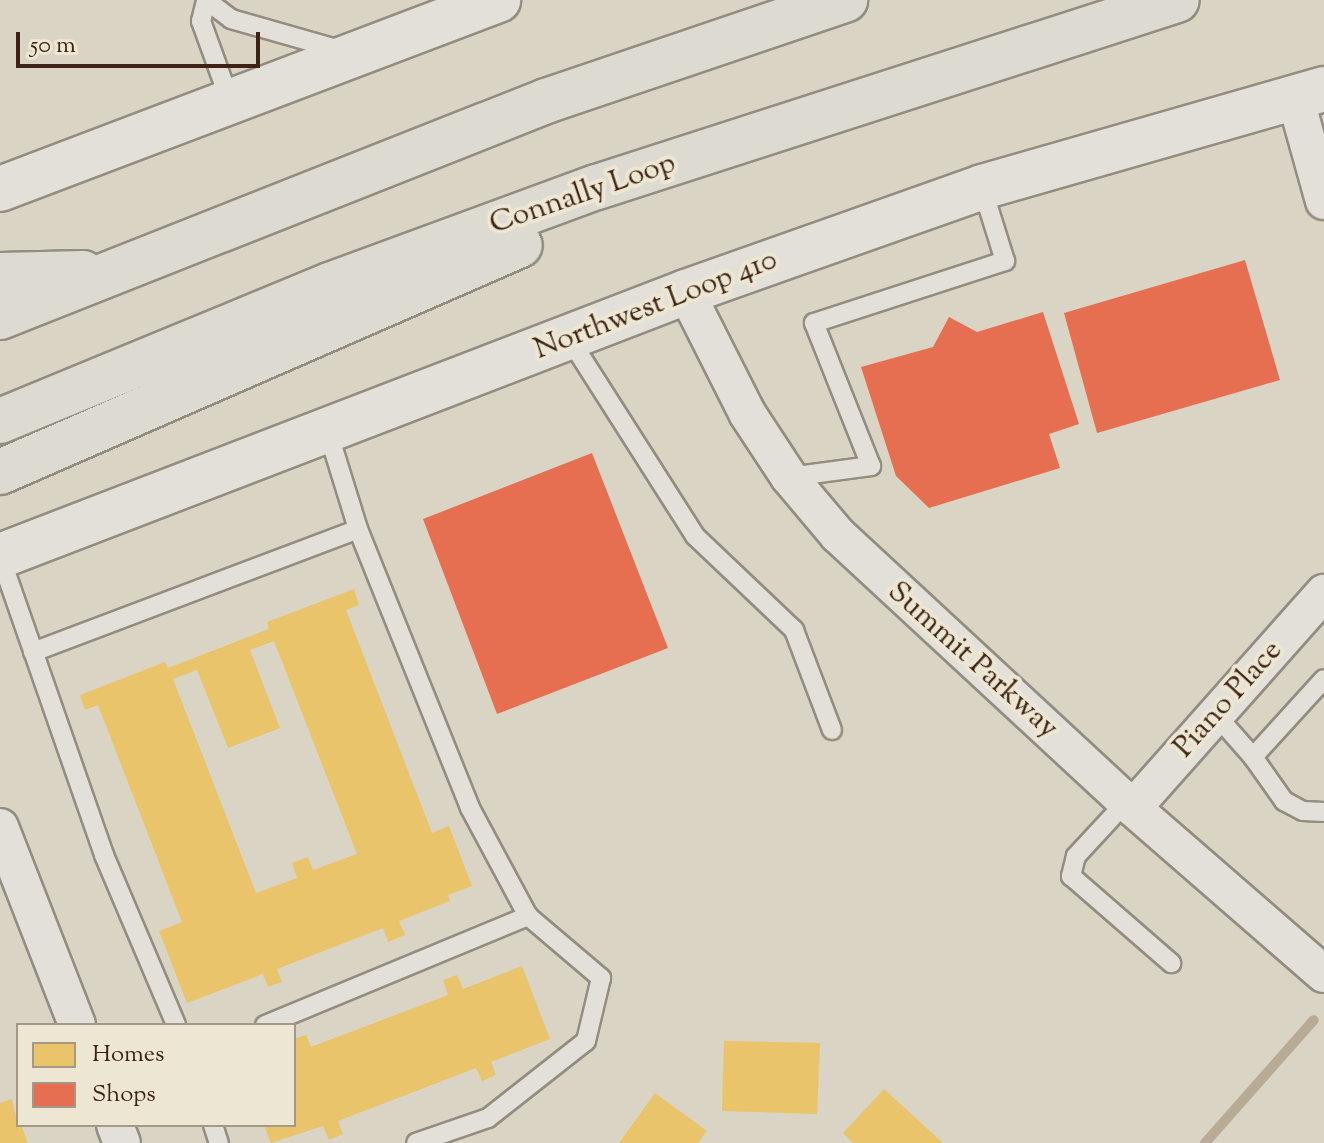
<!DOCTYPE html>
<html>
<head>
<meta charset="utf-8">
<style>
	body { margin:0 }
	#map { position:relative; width:1324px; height:1143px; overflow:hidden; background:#d9d4c4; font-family:"Sorts Mill Goudy",serif }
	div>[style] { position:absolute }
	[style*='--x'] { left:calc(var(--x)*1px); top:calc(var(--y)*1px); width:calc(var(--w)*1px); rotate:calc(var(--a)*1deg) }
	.homes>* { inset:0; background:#e9c46a }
	.shops>* { inset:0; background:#e76f51 }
	.stream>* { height:10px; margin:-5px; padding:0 5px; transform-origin:5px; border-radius:5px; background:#b8ab96 }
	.roads { filter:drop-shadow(2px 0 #938c81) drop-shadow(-2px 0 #938c81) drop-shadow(0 2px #938c81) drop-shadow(0 -2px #938c81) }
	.lane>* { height:18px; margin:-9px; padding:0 9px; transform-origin:9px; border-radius:9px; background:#e2e0d8 }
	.street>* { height:36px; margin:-18px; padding:0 18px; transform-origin:18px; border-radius:18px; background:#e2e0d8 }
	.secondary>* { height:44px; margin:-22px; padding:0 22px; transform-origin:22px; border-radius:22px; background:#e2e0d8 }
	.highway>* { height:44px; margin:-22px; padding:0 22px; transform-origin:22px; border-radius:22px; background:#dddad1 }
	span { translate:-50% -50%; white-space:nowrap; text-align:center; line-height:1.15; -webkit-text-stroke:8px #ece6d3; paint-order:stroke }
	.street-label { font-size:30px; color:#3d2215 }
	.legend { position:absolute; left:16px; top:1023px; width:280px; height:104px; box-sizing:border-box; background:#ece6d3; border:2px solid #a69887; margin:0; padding:10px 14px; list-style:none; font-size:24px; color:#3d2215 }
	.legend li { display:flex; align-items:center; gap:16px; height:40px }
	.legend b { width:40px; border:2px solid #a69887 }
	.scale { position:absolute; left:16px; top:32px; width:244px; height:36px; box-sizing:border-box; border:4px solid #3d2215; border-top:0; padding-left:10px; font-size:24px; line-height:28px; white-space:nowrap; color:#3d2215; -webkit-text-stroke:6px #ece6d3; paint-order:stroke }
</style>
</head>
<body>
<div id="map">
	<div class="homes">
		<i style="clip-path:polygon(evenodd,354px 589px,359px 605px,346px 610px,432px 833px,449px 826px,472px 886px,448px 895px,450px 901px,399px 921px,405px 935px,388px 942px,383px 928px,277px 969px,282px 982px,268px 987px,263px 974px,187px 1003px,159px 931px,182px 922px,98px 705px,85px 710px,80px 695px,165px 662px,168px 668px,269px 629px,267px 622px,354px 589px,274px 641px,357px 854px,313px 870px,308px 857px,292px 863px,297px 878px,256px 893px,173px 679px,197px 670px,228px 748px,280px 728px,250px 650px,274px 641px)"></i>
		<i style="clip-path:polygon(522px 966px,550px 1039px,491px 1062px,496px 1075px,482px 1081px,476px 1068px,338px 1121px,343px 1134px,329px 1140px,323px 1126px,271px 1143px,264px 1125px,294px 1125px,294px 1039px,306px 1035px,311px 1047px,448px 995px,443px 980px,457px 975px,463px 989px)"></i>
		<i style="clip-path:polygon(724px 1041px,820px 1043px,817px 1114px,722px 1111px)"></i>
		<i style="clip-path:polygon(884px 1089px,943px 1143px,853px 1143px,843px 1133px)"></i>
		<i style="clip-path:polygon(655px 1093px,707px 1131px,698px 1143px,619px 1143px)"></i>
		<i style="clip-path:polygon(12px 1099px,18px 1125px,21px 1125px,28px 1143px,0 1143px,0 1103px)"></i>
	</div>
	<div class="shops">
		<i style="clip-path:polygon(1245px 260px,1280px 380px,1097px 433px,1064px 313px)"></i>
		<i style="clip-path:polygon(1043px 312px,1079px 424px,1049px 434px,1060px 468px,929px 508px,896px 476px,861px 367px,933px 347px,949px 317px,977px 332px)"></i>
		<i style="clip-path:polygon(592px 453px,668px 648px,497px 714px,423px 519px)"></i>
	</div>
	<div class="stream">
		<i style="--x:1205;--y:1143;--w:164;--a:-48.5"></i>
	</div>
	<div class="roads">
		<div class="lane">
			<i style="--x:206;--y:0;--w:31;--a:37"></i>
			<i style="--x:231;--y:19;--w:113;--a:15.9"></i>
			<i style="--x:206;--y:1;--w:21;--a:104"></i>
			<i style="--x:201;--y:21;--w:85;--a:70.1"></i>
			<i style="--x:569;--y:338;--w:235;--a:57.5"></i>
			<i style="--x:695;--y:536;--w:137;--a:43.5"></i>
			<i style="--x:794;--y:630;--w:107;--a:69.2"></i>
			<i style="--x:328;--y:432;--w:102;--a:72.8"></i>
			<i style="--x:358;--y:529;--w:301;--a:68.1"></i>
			<i style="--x:470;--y:808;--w:123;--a:61.8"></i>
			<i style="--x:528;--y:916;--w:96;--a:40.3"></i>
			<i style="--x:601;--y:978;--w:65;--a:103.4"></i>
			<i style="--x:586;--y:1041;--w:125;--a:141.8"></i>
			<i style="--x:488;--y:1118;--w:76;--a:160.9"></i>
			<i style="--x:789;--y:477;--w:83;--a:-7.6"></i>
			<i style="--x:871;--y:466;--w:154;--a:-111.7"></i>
			<i style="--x:814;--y:323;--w:201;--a:-18"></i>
			<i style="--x:1005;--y:261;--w:77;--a:-107.3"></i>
			<i style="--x:0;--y:556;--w:317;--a:70.8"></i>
			<i style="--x:104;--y:855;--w:185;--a:67"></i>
			<i style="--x:33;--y:652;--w:347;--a:-20.7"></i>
			<i style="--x:1216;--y:715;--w:56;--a:48.6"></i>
			<i style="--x:1253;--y:757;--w:54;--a:54.8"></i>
			<i style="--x:1284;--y:801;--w:21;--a:28"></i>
			<i style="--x:1303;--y:811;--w:21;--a:3"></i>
			<i style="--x:1253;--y:757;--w:105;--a:-47.7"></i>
			<i style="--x:1126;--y:802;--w:74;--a:132.8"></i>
			<i style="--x:1076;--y:856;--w:21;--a:104"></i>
			<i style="--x:1071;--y:876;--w:133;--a:41"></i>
			<i style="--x:265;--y:1025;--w:285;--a:-22.5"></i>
			<i style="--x:213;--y:1125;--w:19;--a:72"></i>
		</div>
		<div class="street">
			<i style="--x:1295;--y:97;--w:108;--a:74.4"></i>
			<i style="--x:686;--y:292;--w:136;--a:63.2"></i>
			<i style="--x:747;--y:413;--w:77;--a:56.7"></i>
			<i style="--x:789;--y:477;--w:76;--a:49.8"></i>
			<i style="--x:838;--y:535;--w:393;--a:42.8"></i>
			<i style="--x:1126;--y:802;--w:262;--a:41"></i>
			<i style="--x:1133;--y:808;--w:288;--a:-48.4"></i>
			<i style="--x:0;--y:827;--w:212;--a:68.7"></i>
			<i style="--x:115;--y:1125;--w:19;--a:69"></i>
		</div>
		<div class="secondary">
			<i style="--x:0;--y:189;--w:533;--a:-20.78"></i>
			<i style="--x:0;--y:556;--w:735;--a:-21.05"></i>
			<i style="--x:686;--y:292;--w:314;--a:-19.5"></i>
			<i style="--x:982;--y:187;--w:356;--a:-16"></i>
		</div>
		<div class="highway">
			<i style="--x:0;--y:275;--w:83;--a:-1.4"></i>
			<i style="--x:0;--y:317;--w:587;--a:-21.58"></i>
			<i style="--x:546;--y:101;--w:316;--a:-18.7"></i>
			<i style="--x:0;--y:421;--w:357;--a:-22.4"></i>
			<i style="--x:330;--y:285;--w:284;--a:-20.2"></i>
			<i style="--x:597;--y:187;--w:609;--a:-17.87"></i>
			<i style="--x:0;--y:472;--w:567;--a:-23.58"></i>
		</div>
	</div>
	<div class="street-label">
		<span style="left:583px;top:195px;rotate:-19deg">Connally Loop</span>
		<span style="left:656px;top:306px;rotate:-21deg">Northwest Loop 410</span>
		<span style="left:972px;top:661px;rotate:42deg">Summit Parkway</span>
		<span style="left:1229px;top:700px;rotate:-48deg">Piano Place</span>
	</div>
	<ul class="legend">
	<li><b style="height:22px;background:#e9c46a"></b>Homes</li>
	<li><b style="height:22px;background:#e76f51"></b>Shops</li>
	</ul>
	<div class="scale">50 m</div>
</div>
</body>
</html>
